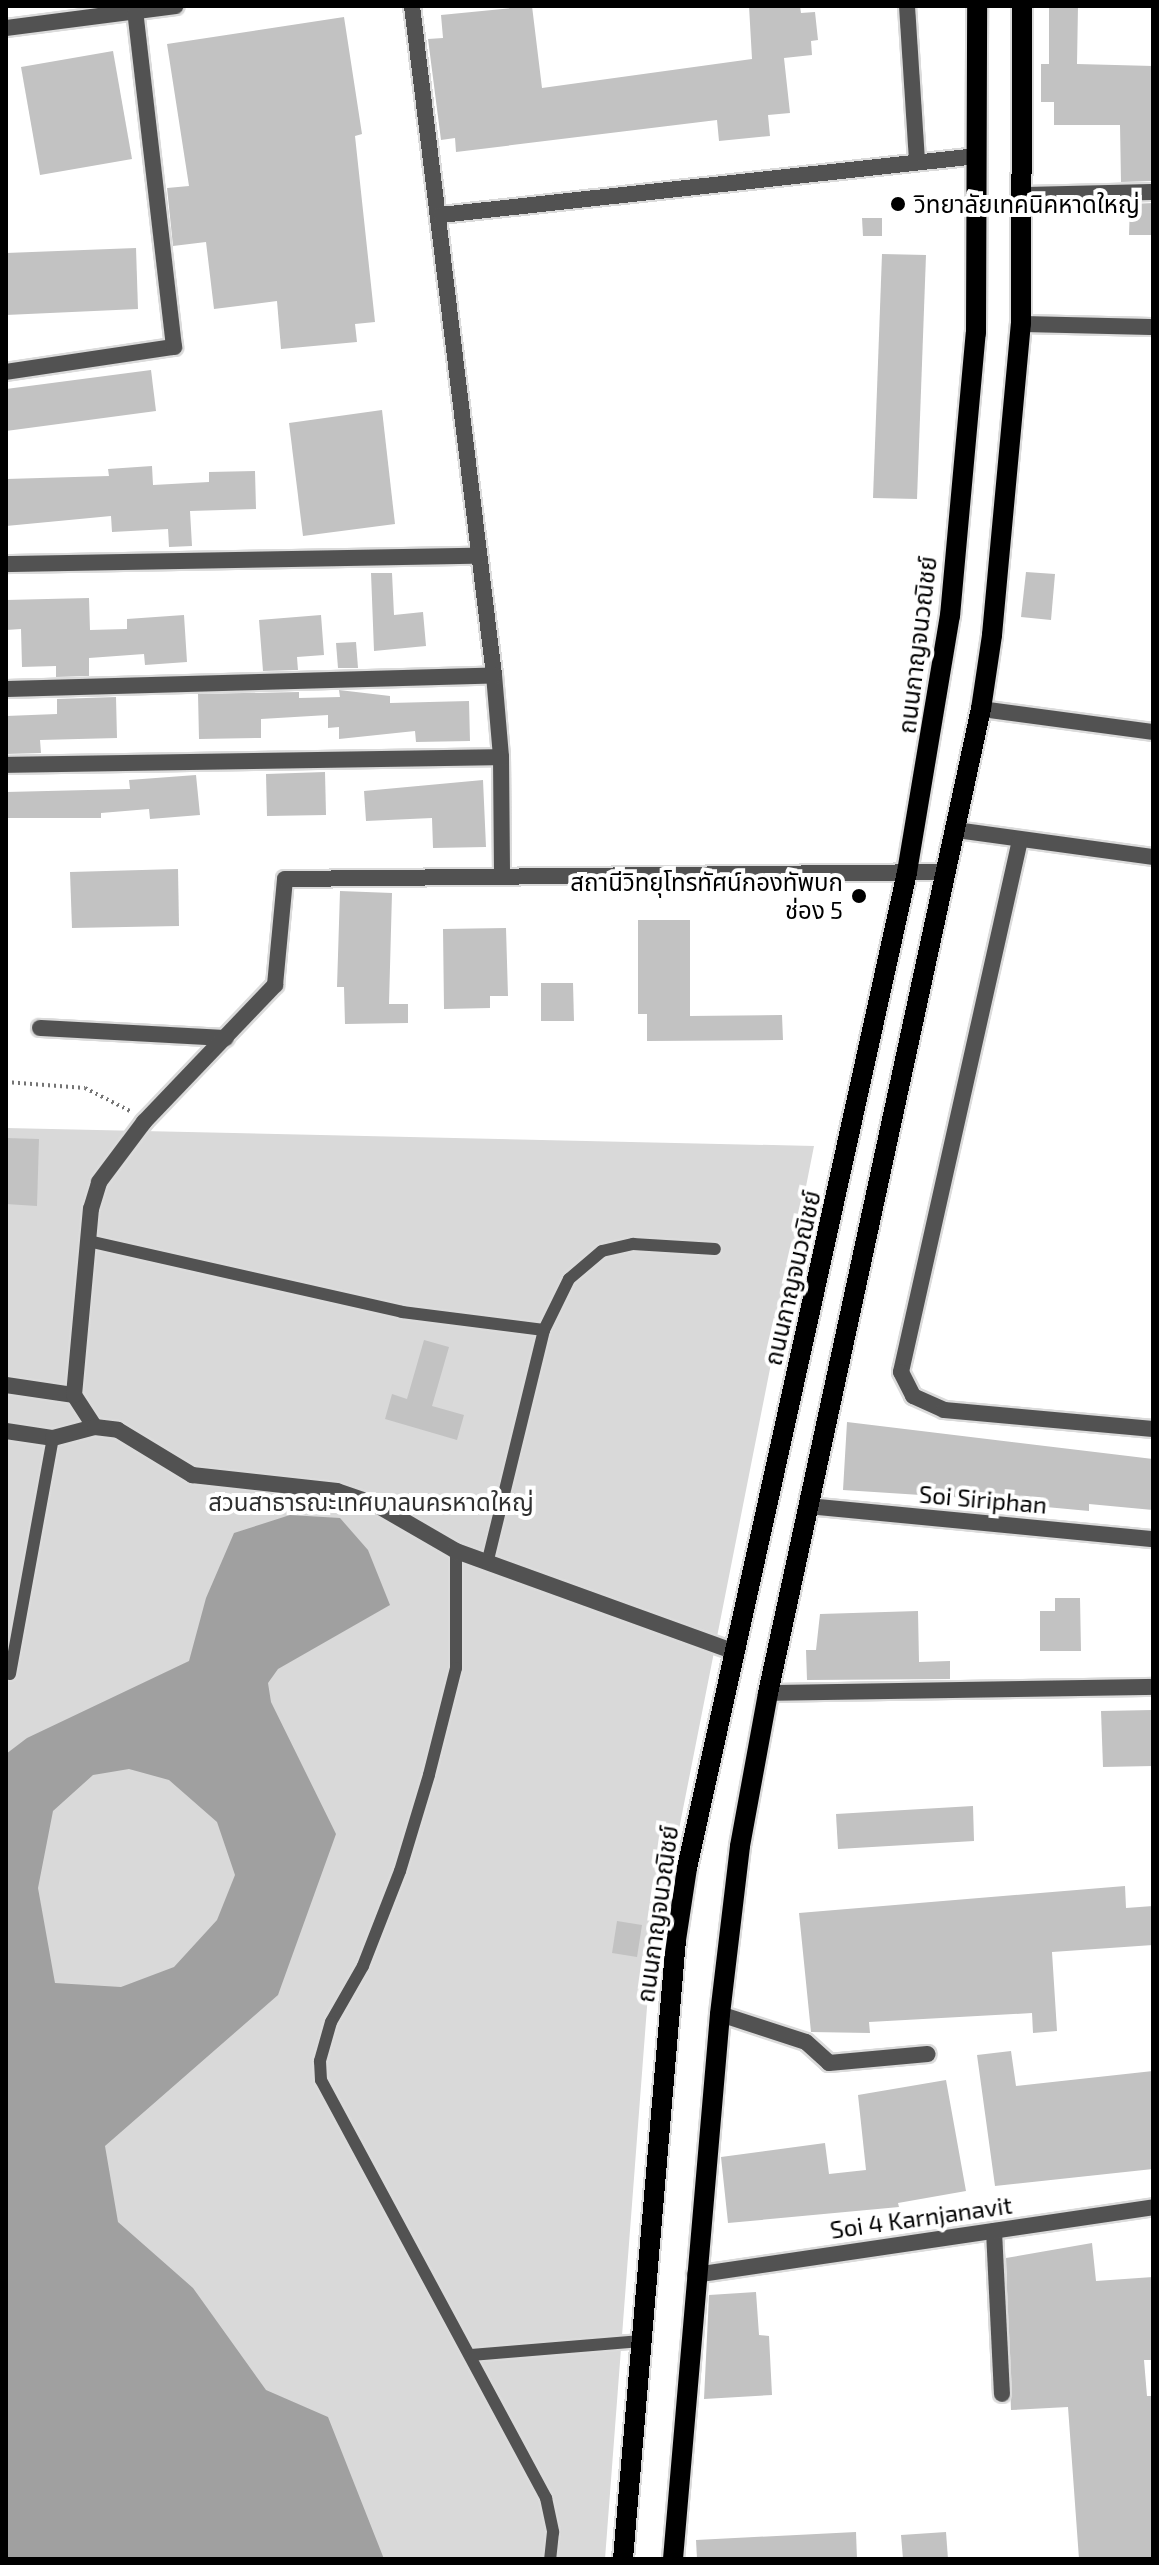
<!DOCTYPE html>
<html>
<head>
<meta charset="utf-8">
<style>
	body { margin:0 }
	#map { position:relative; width:1159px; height:2565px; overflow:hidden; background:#fff; font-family:"Exo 2","Noto Sans Thai",sans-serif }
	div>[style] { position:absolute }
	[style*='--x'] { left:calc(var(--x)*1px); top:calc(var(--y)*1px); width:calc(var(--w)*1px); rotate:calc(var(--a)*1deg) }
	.green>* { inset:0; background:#d9d9d9 }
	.water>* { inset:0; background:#a0a0a0 }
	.building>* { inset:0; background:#c2c2c2 }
	.path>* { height:4px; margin-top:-2px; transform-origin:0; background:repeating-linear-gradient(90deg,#747474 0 2px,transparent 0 6px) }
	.roads { filter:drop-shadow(2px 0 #dbdbdb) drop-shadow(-2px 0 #dbdbdb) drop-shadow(0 2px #dbdbdb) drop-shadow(0 -2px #dbdbdb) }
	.service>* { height:12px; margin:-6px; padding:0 6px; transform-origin:6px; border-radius:6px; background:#525252 }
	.minor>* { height:16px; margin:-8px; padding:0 8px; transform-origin:8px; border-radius:8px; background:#525252 }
	.tertiary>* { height:16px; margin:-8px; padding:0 8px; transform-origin:8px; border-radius:8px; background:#525252 }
	.primary>* { height:20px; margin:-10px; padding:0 10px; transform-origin:10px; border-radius:10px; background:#000 }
	.dots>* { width:22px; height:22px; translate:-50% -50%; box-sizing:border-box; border:4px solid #fff; border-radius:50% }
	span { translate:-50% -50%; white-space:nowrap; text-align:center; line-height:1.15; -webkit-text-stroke:8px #fff; paint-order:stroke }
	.poi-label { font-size:24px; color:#000 }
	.left { translate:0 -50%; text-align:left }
	.right { translate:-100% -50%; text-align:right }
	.street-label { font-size:24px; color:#000 }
	.park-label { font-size:24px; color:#303030 }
	.frame { position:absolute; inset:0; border:8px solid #000; pointer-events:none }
</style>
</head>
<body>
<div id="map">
	<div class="green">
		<i style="clip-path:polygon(6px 1128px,814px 1146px,649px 1981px,605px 2559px,6px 2559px)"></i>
	</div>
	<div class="water">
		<i style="clip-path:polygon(evenodd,290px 1515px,340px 1518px,368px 1550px,390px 1605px,278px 1669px,268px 1683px,271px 1702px,336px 1834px,278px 1995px,105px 2146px,118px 2222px,193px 2288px,266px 2390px,328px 2417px,384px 2559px,6px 2559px,6px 1754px,27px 1738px,189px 1661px,206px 1598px,234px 1533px,290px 1515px,129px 1769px,169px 1780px,217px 1822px,235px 1875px,217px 1920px,174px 1967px,121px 1987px,55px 1983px,38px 1888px,53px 1811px,93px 1775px,129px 1769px)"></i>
	</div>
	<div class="building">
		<i style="clip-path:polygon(532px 6px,542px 88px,752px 59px,749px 6px,800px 6px,801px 13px,815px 12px,818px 40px,811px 41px,812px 55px,784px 58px,790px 113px,768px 115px,770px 136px,719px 141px,717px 120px,456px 152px,455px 138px,441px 140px,428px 39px,443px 38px,441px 15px)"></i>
		<i style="clip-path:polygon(1049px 6px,1078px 6px,1077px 64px,1153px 66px,1153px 181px,1121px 182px,1120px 125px,1054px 125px,1054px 102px,1041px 102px,1041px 64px,1049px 64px)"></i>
		<i style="clip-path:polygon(344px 17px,362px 134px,355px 136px,375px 322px,355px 324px,357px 342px,281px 349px,277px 301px,214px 309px,206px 242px,173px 246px,167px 188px,189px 186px,167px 44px)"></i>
		<i style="clip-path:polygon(113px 51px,132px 159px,40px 175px,21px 67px)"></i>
		<i style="clip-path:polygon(1153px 203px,1153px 235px,1129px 235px,1130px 204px)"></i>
		<i style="clip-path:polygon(862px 218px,882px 218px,882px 236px,863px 236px)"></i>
		<i style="clip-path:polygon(136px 248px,138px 309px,6px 315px,6px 253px)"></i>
		<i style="clip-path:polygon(882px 254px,926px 255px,917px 499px,873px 498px)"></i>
		<i style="clip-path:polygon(151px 370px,156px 411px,6px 431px,6px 389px)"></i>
		<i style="clip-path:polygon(382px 410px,395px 524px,303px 536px,289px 423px)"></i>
		<i style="clip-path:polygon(152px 466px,153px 485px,209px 482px,209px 472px,255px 471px,256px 509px,190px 511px,192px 546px,169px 547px,168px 529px,112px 532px,111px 516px,6px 526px,6px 479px,109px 476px,108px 469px)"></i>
		<i style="clip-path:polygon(1026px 572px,1055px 574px,1051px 620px,1021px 617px)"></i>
		<i style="clip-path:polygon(371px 573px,392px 573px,394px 615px,423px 612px,426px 646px,374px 651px)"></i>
		<i style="clip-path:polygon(89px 598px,90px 630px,127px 629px,127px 619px,184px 615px,187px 662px,145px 665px,144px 654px,89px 658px,89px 676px,56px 677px,56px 666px,22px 667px,21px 629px,6px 630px,6px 600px)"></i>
		<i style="clip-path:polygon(321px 615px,324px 655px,297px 657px,298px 670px,263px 671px,259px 620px)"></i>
		<i style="clip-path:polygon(356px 642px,358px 668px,338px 668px,336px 643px)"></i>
		<i style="clip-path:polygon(339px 690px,390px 696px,390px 703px,469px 701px,470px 741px,416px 742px,415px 731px,339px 739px,339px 727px,328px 728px,328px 715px,261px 719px,261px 738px,199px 739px,198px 694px,299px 692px,299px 698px,340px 697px)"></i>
		<i style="clip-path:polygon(116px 697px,117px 738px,40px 740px,41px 753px,6px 754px,6px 716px,57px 714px,57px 699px)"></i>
		<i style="clip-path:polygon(325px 772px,326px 815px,267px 816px,266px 774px)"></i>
		<i style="clip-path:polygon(196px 775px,200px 815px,150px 819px,149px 809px,101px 813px,101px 818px,6px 818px,6px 792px,130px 789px,129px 780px)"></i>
		<i style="clip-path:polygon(483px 780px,486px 847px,433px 848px,432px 818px,366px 821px,364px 791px)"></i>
		<i style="clip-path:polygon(178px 869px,179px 926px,72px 928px,70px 872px)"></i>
		<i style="clip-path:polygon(340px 891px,392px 893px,389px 1004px,408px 1004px,408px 1023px,345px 1024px,344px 987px,337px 987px)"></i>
		<i style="clip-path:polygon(638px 920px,690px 920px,690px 1016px,782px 1015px,783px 1040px,647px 1041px,647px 1014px,638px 1014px)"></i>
		<i style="clip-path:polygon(506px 928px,508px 996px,490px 996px,490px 1008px,444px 1009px,443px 929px)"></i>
		<i style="clip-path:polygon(541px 983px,573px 983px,574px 1021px,541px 1021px)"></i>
		<i style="clip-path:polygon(6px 1138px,39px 1139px,37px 1206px,6px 1204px)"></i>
		<i style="clip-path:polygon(424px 1340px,449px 1347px,432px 1406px,464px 1415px,457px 1440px,385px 1419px,392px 1394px,407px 1399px)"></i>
		<i style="clip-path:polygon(847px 1422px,1153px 1459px,1153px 1510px,1089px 1504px,1089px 1511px,1046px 1507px,1046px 1503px,843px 1490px)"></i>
		<i style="clip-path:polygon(1055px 1598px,1080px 1598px,1081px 1651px,1040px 1651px,1040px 1611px,1055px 1611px)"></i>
		<i style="clip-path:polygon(918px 1611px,919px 1662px,950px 1661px,950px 1679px,807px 1680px,806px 1650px,816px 1650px,820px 1614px)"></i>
		<i style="clip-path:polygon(1152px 1710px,1153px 1766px,1103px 1767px,1101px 1711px)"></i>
		<i style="clip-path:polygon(973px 1806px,974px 1841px,838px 1849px,836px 1814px)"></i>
		<i style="clip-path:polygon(1125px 1886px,1126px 1908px,1153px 1906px,1153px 1945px,1052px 1952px,1057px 2031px,1033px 2033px,1032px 2013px,869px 2022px,870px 2033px,811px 2032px,799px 1913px)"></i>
		<i style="clip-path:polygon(617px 1921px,642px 1925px,637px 1957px,612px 1953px)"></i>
		<i style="clip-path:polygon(1011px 2051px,1016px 2086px,1153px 2071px,1153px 2169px,995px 2186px,977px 2055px)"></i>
		<i style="clip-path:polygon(946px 2080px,966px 2191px,898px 2203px,899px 2207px,728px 2223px,721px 2157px,825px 2143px,829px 2174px,866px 2170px,858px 2095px)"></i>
		<i style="clip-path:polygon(1092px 2243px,1096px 2281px,1153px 2277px,1153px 2360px,1144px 2360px,1147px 2396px,1153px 2396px,1153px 2559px,1079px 2559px,1068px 2407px,1011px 2410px,1006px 2258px)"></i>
		<i style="clip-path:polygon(756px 2292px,759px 2335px,769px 2336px,772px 2395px,704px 2399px,709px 2295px)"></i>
		<i style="clip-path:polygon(856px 2532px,857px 2559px,697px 2559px,696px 2540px)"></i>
		<i style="clip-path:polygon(946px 2532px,948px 2559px,903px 2559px,901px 2535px)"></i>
	</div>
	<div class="path">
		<i style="--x:6;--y:1082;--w:79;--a:4.3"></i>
		<i style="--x:85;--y:1088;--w:51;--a:27.1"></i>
	</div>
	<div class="roads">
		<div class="service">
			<i style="--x:88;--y:1241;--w:322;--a:12.7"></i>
			<i style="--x:402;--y:1312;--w:143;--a:7.2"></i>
			<i style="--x:544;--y:1330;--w:240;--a:103.7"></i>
			<i style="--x:544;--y:1330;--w:57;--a:-63.9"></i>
			<i style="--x:569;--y:1279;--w:43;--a:-40.3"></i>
			<i style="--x:602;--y:1251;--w:32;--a:-13"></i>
			<i style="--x:633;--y:1244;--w:82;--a:3.5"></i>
			<i style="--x:456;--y:1551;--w:117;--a:90"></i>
			<i style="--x:456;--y:1668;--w:110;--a:104.2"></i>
			<i style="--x:429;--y:1775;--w:100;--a:106.8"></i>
			<i style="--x:400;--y:1871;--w:102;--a:111.3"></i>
			<i style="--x:363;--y:1966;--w:64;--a:119.7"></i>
			<i style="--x:331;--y:2022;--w:41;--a:105.8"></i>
			<i style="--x:320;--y:2061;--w:19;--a:87"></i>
			<i style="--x:321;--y:2080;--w:475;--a:61.7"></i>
			<i style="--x:546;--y:2498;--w:35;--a:78"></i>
			<i style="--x:553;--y:2532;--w:27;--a:96"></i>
			<i style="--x:10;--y:1674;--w:240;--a:-79.7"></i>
			<i style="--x:471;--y:2355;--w:171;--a:-4.7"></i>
		</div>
		<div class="minor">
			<i style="--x:412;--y:6;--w:674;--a:83.01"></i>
			<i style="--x:494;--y:675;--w:82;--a:85.1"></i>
			<i style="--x:501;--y:757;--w:116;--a:89.5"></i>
			<i style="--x:907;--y:6;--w:156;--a:86.3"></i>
			<i style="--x:6;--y:28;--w:171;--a:-7.4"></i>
			<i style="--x:1023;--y:195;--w:130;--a:-1.3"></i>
			<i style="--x:441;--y:215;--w:539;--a:-6.28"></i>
			<i style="--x:1021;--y:324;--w:132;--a:1.3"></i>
			<i style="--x:6;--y:372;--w:170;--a:-8.5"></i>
			<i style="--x:174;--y:347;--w:338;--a:-96.6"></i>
			<i style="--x:6;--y:564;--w:473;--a:-1"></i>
			<i style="--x:6;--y:689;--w:488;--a:-1.6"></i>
			<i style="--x:981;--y:709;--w:174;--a:7.6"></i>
			<i style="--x:6;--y:765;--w:495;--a:-0.9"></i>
			<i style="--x:956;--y:830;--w:199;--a:7.8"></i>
			<i style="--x:1020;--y:840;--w:545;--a:102.61"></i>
			<i style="--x:901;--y:1372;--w:27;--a:63"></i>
			<i style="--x:913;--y:1396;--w:34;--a:24"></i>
			<i style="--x:944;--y:1410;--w:210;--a:5.2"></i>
			<i style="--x:40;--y:1028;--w:186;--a:3.1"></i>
			<i style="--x:6;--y:1385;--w:69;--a:8.4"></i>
			<i style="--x:74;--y:1395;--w:38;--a:57"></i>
			<i style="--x:74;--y:1395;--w:187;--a:-84.8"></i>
			<i style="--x:91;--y:1209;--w:28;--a:-73"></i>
			<i style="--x:99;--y:1182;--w:75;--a:-53.1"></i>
			<i style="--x:144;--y:1122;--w:190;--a:-46.3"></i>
			<i style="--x:275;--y:985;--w:106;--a:-84.6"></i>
			<i style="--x:285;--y:879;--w:661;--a:-0.61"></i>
			<i style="--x:6;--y:1431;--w:48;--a:8.5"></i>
			<i style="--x:53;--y:1438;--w:43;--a:-14.7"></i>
			<i style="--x:95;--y:1427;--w:23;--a:7"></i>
			<i style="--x:118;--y:1430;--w:87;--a:31.3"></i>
			<i style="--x:192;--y:1475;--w:146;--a:6.3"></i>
			<i style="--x:337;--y:1491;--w:40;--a:18.9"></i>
			<i style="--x:375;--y:1504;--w:94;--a:30.1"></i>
			<i style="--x:456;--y:1551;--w:294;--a:19.9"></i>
			<i style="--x:808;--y:1506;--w:347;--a:5.5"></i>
			<i style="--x:768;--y:1693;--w:385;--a:-0.9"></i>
			<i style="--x:720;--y:2014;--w:90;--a:18"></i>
			<i style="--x:806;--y:2042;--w:31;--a:42"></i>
			<i style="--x:829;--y:2063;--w:99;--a:-5.2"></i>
			<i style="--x:994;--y:2231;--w:163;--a:87.2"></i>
		</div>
		<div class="tertiary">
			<i style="--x:695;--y:2275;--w:463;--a:-8.4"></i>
		</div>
		<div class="primary">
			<i style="--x:623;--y:2559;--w:621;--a:-85.11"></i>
			<i style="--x:676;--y:1940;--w:73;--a:-81.3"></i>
			<i style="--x:687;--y:1868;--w:1020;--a:-77.54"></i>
			<i style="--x:907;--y:872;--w:260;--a:-80.5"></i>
			<i style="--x:950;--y:616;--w:284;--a:-84.8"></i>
			<i style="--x:976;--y:333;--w:327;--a:-89.8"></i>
			<i style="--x:673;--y:2559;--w:547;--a:-85.07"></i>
			<i style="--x:720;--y:2014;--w:169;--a:-83.2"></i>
			<i style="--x:740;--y:1846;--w:156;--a:-79.6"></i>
			<i style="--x:768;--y:1693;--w:1007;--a:-77.79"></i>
			<i style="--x:981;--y:709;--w:75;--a:-81.5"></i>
			<i style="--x:992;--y:635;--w:312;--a:-84.7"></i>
			<i style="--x:1021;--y:324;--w:318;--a:-89.8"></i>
		</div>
	</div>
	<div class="dots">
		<i style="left:898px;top:204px;background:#000"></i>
		<i style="left:859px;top:896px;background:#000"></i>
	</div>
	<div class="poi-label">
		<span class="left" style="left:914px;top:204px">วิทยาลัยเทคนิคหาดใหญ่</span>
		<span class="right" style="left:843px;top:896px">สถานีวิทยุโทรทัศน์กองทัพบก<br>ช่อง 5</span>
	</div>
	<div class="street-label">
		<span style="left:917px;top:645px;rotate:-83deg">ถนนกาญจนวณิชย์</span>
		<span style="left:792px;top:1278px;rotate:-77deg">ถนนกาญจนวณิชย์</span>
		<span style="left:983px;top:1499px;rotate:5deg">Soi Siriphan</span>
		<span style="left:657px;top:1914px;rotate:-82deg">ถนนกาญจนวณิชย์</span>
		<span style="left:921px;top:2217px;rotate:-8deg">Soi 4 Karnjanavit</span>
	</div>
	<div class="park-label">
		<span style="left:371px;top:1502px">สวนสาธารณะเทศบาลนครหาดใหญ่</span>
	</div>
	<div class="frame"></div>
</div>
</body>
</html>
